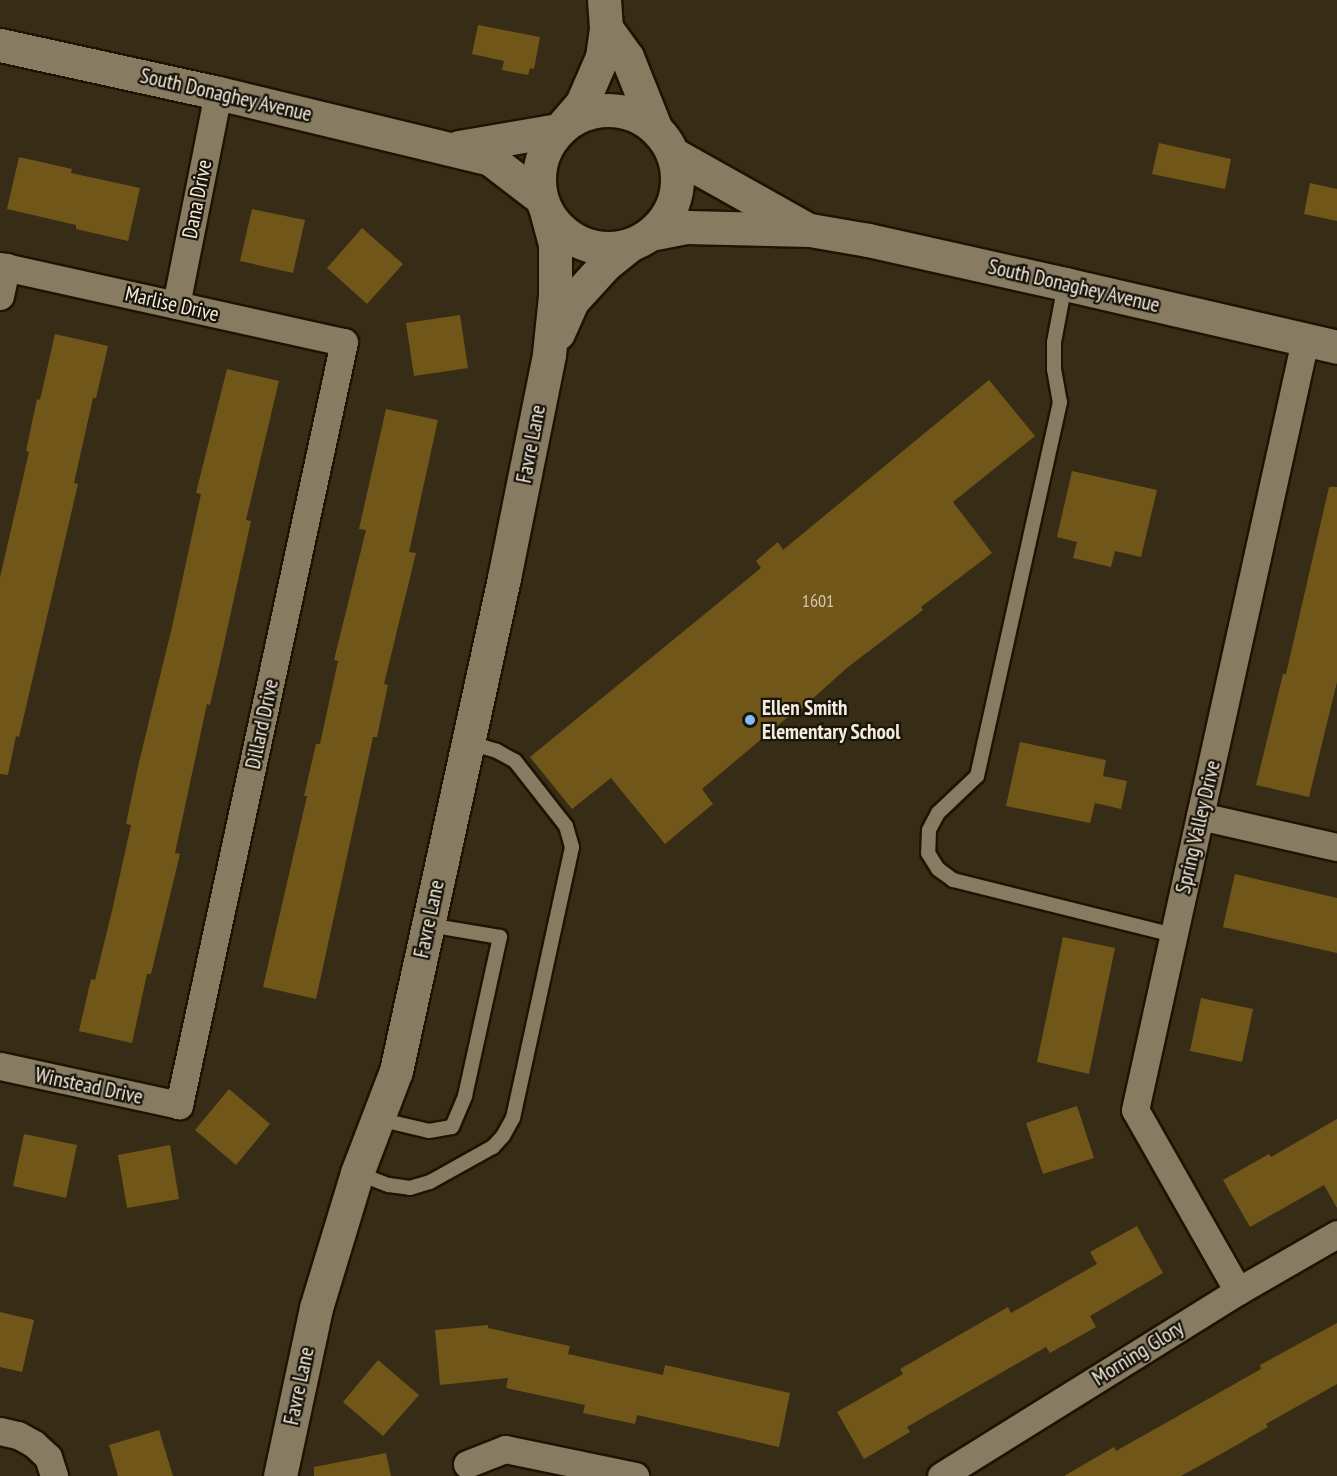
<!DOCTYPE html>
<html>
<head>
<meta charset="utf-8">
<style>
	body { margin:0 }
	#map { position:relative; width:1337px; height:1476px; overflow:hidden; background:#372c15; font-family:"PT Sans Narrow",sans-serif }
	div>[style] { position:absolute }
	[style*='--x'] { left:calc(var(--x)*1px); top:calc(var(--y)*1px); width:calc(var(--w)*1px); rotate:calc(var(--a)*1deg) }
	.building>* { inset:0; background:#715619 }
	.roads { filter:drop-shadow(2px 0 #1e1401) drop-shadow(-2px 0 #1e1401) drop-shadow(0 2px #1e1401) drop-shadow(0 -2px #1e1401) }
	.service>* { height:14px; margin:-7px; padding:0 7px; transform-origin:7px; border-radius:7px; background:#877b62 }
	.minor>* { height:27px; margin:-13.5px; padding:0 13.5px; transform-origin:13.5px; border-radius:13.5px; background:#877b62 }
	.tertiary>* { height:33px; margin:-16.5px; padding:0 16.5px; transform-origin:16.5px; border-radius:16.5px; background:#877b62 }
	.tertiary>.ring { margin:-16.5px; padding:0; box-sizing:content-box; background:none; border:33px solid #877b62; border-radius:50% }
	.dots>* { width:16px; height:16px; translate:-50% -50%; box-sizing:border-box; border:3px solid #1a150b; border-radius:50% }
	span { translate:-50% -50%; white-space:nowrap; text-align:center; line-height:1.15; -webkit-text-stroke:4.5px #1a150b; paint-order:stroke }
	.number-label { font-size:18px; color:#d3c7ae }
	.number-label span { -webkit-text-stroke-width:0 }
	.street-label { font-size:21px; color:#f4eddf }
	.poi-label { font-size:21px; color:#f4eddf; font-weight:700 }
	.left { translate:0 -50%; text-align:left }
</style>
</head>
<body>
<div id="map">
	<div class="building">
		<i style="clip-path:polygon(478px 25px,540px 37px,534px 69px,530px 68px,528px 75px,502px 70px,504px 61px,472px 54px)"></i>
		<i style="clip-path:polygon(1159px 143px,1231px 159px,1225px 189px,1152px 174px)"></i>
		<i style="clip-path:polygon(19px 157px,72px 169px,71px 173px,140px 188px,128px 241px,76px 229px,76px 225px,7px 209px)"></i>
		<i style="clip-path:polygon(1310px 183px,1337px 189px,1337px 221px,1304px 214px)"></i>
		<i style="clip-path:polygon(252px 209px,305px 220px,293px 273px,240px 261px)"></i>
		<i style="clip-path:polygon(362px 228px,403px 264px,367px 304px,327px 268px)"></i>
		<i style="clip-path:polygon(460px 315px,468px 368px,414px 376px,406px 323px)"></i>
		<i style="clip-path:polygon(55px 334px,108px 346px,96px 398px,93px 398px,74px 483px,78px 484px,19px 737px,16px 736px,8px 775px,0 774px,0 577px,29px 452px,26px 451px,37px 399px,40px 400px)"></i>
		<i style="clip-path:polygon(227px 369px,279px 381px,246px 520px,251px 521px,222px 653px,210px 705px,207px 704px,190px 783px,175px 853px,180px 854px,151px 974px,147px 974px,132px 1043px,79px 1031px,91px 979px,95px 980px,112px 911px,131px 825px,126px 824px,139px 762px,172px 627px,201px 494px,196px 493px)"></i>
		<i style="clip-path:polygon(989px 380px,1035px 436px,953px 502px,992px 553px,921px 607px,923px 610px,848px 667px,791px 718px,789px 716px,702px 789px,713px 804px,665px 844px,611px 778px,572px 809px,530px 757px,761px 568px,756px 561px,778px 542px,783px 550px)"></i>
		<i style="clip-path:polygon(386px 409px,438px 420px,409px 552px,416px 553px,384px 684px,388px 685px,377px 737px,373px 737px,316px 999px,263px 987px,307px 796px,304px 796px,316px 744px,320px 744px,338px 661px,334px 660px,366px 530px,359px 529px)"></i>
		<i style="clip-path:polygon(1072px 471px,1157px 490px,1141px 557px,1115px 551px,1111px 567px,1073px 558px,1077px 542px,1057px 537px)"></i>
		<i style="clip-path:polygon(1329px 487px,1337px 487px,1337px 682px,1309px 797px,1256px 785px,1283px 674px,1286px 674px)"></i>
		<i style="clip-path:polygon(1020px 742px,1106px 760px,1103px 776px,1127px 781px,1121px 809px,1095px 803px,1090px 823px,1006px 806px)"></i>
		<i style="clip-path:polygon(1235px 874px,1337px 898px,1337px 953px,1223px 927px)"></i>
		<i style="clip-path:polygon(1063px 937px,1115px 948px,1089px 1074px,1037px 1062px)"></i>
		<i style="clip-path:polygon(1201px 998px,1253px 1009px,1242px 1062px,1190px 1051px)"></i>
		<i style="clip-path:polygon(229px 1089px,270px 1124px,236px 1165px,195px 1130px)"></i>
		<i style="clip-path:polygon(1077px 1106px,1094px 1158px,1043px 1174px,1026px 1123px)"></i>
		<i style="clip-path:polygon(1337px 1119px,1337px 1208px,1324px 1185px,1250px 1227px,1223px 1180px,1269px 1154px,1271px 1157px)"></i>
		<i style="clip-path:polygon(24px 1134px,77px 1145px,66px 1198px,13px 1186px)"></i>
		<i style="clip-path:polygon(170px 1145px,179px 1199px,127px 1208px,118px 1155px)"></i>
		<i style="clip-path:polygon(1137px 1226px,1163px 1273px,1090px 1316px,1096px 1327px,1050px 1353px,1046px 1347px,907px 1427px,910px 1432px,864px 1459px,837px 1412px,903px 1374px,900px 1369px,1008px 1307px,1011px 1313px,1097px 1264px,1090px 1252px)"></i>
		<i style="clip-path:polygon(0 1312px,34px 1320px,22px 1372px,0 1367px)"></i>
		<i style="clip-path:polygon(1337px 1323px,1337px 1384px,1266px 1424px,1268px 1427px,1221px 1454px,1181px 1476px,1064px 1476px,1114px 1447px,1116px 1451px,1178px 1416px,1261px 1369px,1260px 1365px)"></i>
		<i style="clip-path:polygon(488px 1325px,488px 1328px,570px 1346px,568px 1354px,663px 1375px,665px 1365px,790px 1393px,779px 1447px,637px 1415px,635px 1424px,583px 1413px,585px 1405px,506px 1388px,508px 1378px,440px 1385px,435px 1330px)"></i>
		<i style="clip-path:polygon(378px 1360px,419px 1395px,383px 1436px,343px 1402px)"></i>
		<i style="clip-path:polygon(159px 1430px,173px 1476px,118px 1476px,109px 1445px)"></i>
		<i style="clip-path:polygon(386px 1453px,391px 1476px,314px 1476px,314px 1467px)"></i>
	</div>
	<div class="roads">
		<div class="service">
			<i style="--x:1065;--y:284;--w:59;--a:100.7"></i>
			<i style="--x:1054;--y:342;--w:27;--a:90"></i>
			<i style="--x:1054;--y:369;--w:34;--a:80"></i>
			<i style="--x:1060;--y:402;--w:383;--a:102.5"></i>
			<i style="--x:977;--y:776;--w:54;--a:136.5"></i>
			<i style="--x:938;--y:813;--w:19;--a:118"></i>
			<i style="--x:929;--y:830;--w:23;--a:92"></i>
			<i style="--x:928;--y:853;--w:19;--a:58"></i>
			<i style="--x:938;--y:869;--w:19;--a:36"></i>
			<i style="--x:953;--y:880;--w:228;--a:14"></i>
			<i style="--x:378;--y:1119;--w:52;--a:13.2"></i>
			<i style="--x:429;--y:1131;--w:23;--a:-10"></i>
			<i style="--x:452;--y:1127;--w:34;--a:-67"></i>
			<i style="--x:465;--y:1096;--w:163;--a:-77.6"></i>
			<i style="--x:500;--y:937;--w:73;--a:-170.5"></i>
			<i style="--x:357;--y:1173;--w:34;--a:21"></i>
			<i style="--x:389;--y:1185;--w:21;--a:8"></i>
			<i style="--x:410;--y:1188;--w:21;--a:-17"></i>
			<i style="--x:430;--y:1182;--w:72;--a:-29.1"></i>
			<i style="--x:493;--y:1147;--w:15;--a:-48"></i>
			<i style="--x:503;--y:1136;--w:21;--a:-61"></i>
			<i style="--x:513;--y:1118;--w:277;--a:-77.7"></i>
			<i style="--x:572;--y:847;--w:22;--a:-106"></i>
			<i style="--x:566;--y:826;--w:83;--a:-128.1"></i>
			<i style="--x:515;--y:761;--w:21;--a:-151"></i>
			<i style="--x:497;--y:751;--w:30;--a:-163"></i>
		</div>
		<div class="minor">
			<i style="--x:0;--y:266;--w:352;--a:12.5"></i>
			<i style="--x:344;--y:342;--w:781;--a:102.2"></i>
			<i style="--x:179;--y:1105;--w:183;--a:-167.7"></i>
			<i style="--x:0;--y:296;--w:30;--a:-78"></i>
			<i style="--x:176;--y:305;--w:216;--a:-78.8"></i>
			<i style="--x:1200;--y:816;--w:140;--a:12.8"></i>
			<i style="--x:1238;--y:1291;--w:208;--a:-119.6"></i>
			<i style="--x:1135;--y:1110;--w:789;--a:-77.55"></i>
			<i style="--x:0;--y:1431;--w:18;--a:13"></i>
			<i style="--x:18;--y:1435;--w:18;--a:29"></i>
			<i style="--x:34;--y:1444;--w:19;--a:43"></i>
			<i style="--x:48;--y:1457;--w:20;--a:72"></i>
			<i style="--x:467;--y:1464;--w:41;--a:-21.5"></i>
			<i style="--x:505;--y:1449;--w:133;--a:11.7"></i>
			<i style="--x:941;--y:1476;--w:350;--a:-31.9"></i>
			<i style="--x:1238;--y:1291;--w:114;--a:-29.9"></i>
		</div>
		<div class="tertiary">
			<i style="--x:606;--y:28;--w:36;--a:54"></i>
			<i style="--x:627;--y:57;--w:75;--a:68.2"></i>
			<i style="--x:0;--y:45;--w:223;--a:12.4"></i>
			<i style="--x:218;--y:93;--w:280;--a:13.6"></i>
			<i style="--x:490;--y:159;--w:64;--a:37.4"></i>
			<i class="ring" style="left:539px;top:110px;width:105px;height:105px"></i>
			<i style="--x:564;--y:124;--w:28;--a:-49"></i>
			<i style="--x:582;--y:103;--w:50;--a:-66.5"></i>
			<i style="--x:602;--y:57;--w:29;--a:-82"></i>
			<i style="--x:606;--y:28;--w:28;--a:-94"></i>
			<i style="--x:459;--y:147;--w:99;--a:-9.8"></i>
			<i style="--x:673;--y:154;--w:149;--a:29.3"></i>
			<i style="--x:650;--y:234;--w:38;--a:-11"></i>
			<i style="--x:687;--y:227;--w:123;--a:1.4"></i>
			<i style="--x:810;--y:230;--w:59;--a:9.8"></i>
			<i style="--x:868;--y:240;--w:202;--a:12.6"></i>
			<i style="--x:1065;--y:284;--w:279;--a:13"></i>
			<i style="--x:558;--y:333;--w:36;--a:-66"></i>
			<i style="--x:573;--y:300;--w:47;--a:-47.6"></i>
			<i style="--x:605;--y:265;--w:32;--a:-39"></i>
			<i style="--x:280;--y:1476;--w:172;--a:-77.9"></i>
			<i style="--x:316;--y:1308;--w:141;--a:-73.1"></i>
			<i style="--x:357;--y:1173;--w:109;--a:-69.1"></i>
			<i style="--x:396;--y:1071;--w:505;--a:-77.64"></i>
			<i style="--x:504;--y:578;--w:228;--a:-78.6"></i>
			<i style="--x:549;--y:354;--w:58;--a:-84.1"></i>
			<i style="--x:555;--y:296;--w:52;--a:-90"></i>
			<i style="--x:555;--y:244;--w:35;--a:-105"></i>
		</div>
	</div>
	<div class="dots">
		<i style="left:750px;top:720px;background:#83bcfb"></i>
	</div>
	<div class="number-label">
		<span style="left:818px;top:601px">1601</span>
	</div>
	<div class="street-label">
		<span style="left:226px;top:95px;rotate:13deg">South Donaghey Avenue</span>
		<span style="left:197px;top:199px;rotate:-79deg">Dana Drive</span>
		<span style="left:1074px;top:286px;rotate:13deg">South Donaghey Avenue</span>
		<span style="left:172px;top:304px;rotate:13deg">Marlise Drive</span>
		<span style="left:531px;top:444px;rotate:-79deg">Favre Lane</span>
		<span style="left:262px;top:724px;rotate:-78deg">Dillard Drive</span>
		<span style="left:1198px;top:827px;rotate:-77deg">Spring Valley Drive</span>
		<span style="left:429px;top:919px;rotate:-78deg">Favre Lane</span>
		<span style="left:89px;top:1086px;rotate:12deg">Winstead Drive</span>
		<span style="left:1138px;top:1353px;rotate:-32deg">Morning Glory</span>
		<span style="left:299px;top:1386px;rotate:-78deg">Favre Lane</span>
	</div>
	<div class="poi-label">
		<span class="left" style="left:762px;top:720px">Ellen Smith<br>Elementary School</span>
	</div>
</div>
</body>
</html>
